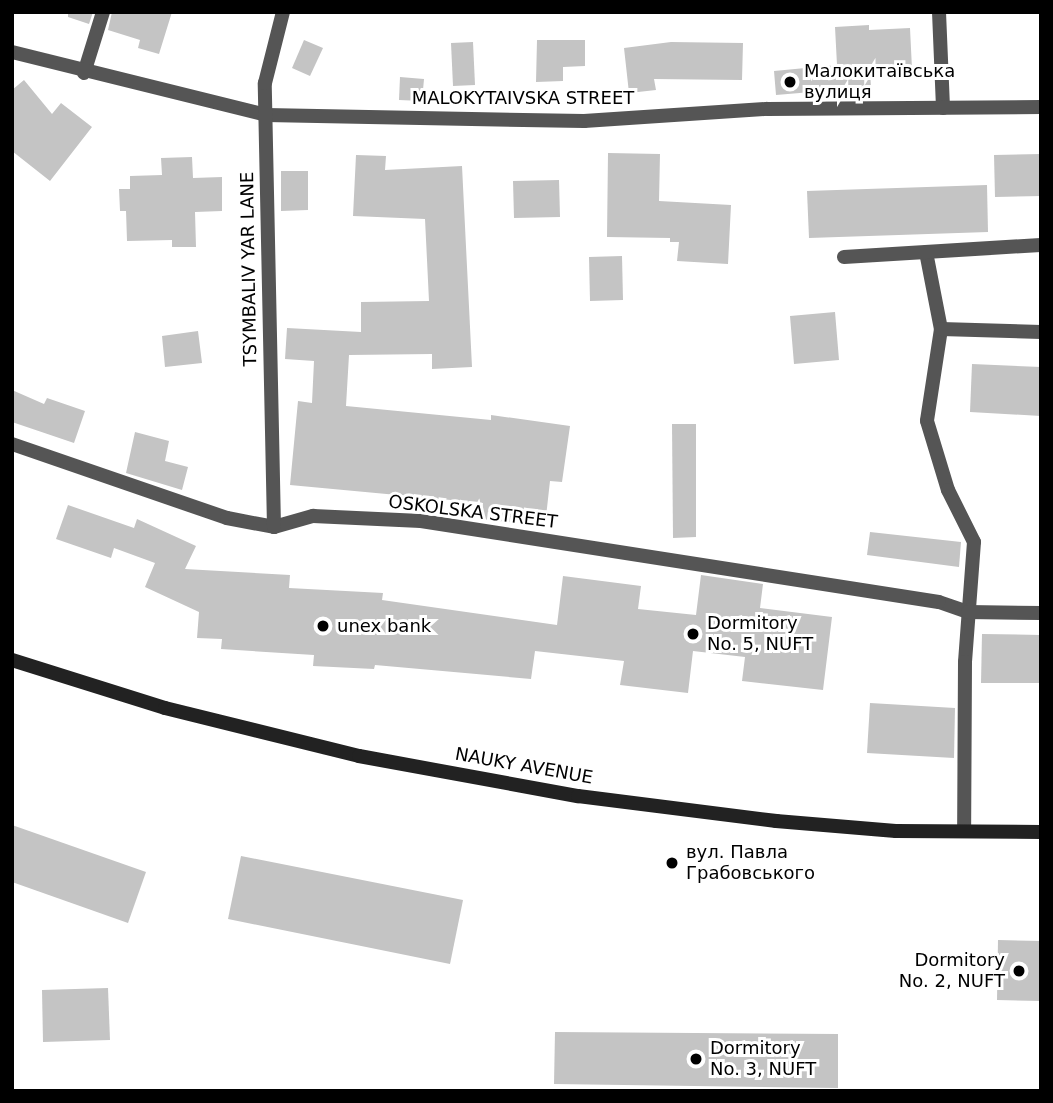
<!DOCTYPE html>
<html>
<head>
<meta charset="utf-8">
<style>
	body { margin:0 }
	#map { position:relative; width:1053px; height:1103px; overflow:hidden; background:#fff; font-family:"DejaVu Sans",sans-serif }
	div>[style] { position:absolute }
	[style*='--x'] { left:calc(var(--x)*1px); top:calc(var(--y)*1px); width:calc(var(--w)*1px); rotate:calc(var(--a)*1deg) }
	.building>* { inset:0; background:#c4c4c4 }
	.lane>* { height:14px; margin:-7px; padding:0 7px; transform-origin:7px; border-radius:7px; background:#555 }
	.street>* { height:14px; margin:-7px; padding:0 7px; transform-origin:7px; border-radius:7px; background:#555 }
	.secondary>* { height:14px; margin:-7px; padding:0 7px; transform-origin:7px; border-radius:7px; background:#222 }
	.dots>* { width:19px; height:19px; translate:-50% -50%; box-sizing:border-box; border:4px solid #fff; border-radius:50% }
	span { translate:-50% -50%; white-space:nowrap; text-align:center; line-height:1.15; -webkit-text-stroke:6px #fff; paint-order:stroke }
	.poi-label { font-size:18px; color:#000 }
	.left { translate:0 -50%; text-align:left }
	.right { translate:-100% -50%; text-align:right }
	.street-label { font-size:18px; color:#000 }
	.frame { position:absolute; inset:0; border:14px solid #000; pointer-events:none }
</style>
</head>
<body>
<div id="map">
	<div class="building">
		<i style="clip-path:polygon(68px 12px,93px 12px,89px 24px,68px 17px)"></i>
		<i style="clip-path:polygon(112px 12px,172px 12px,159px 54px,138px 48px,140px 40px,108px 30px)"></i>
		<i style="clip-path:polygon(869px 25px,869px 30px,910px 28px,912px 69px,870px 72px,871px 87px,776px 95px,774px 71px,837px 65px,835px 27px)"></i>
		<i style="clip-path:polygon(304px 40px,323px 48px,310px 76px,292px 68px)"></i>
		<i style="clip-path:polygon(537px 40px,585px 40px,585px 66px,563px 67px,563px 81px,536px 82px)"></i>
		<i style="clip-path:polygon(473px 42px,475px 85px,453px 86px,451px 43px)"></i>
		<i style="clip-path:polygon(671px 42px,743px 43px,742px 80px,654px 79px,656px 90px,629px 93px,624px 48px)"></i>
		<i style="clip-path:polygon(400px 77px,424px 79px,422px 101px,399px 100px)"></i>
		<i style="clip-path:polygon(24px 80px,52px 114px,61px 103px,92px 127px,50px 181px,12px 151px,12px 90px)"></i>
		<i style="clip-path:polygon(608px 153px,660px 154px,659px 201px,731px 205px,728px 264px,677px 261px,679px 242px,670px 242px,670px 238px,607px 237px)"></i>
		<i style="clip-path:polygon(1041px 154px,1041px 196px,995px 197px,994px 155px)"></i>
		<i style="clip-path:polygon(356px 155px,386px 156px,385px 170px,462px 166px,472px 367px,432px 369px,432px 354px,349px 355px,346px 406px,491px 420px,491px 415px,570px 426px,562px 482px,550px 481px,545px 526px,481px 519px,483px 503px,290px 485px,298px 401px,312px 403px,314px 361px,285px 359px,287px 328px,361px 332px,361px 302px,429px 301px,425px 219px,353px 216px)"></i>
		<i style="clip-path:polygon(192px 157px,193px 178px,222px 177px,222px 211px,195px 212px,196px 247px,172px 247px,172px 240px,127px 241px,126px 211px,120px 211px,119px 189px,130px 189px,130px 176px,162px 175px,161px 158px)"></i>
		<i style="clip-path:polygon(281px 171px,308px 171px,308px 210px,281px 211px)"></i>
		<i style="clip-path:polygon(559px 180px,560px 217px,514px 218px,513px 181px)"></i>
		<i style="clip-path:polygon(987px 185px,988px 232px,809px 238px,807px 191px)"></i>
		<i style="clip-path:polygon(622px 256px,623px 300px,590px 301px,589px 257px)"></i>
		<i style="clip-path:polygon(835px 312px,839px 360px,794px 364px,790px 316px)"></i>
		<i style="clip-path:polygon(198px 331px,202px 363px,165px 367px,162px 336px)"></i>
		<i style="clip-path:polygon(972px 364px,1041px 367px,1041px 416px,970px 412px)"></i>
		<i style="clip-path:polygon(12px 390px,44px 404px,47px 398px,85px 411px,74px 443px,12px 422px)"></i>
		<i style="clip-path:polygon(672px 424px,696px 424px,696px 537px,673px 538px)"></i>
		<i style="clip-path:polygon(135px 432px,169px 441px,165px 461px,188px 467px,182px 490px,126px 473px)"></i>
		<i style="clip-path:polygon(68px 505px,134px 528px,137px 519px,196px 546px,185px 569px,290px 575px,289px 588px,383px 593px,382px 600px,557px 625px,563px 576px,641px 586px,638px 609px,696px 615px,701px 575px,763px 584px,760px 608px,832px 617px,823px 690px,742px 681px,745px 657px,693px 651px,688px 693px,620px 685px,624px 661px,535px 651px,531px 679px,375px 665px,374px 669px,313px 666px,314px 655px,221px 649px,222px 639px,197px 638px,199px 612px,145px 587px,155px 563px,114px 548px,111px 558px,56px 539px)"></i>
		<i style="clip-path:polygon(870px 532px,961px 542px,959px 567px,867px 555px)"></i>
		<i style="clip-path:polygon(982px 634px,1041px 635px,1041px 683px,981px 683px)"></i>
		<i style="clip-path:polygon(870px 703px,955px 708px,954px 758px,867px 753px)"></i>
		<i style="clip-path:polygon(12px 825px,146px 872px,128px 923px,12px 882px)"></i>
		<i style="clip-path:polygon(241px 856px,463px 900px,450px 964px,228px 919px)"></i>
		<i style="clip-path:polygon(998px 940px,1041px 941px,1041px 1001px,997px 1000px)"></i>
		<i style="clip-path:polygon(108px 988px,110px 1040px,43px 1042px,42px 990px)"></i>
		<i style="clip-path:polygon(555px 1032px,838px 1034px,838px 1088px,554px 1084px)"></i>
	</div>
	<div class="lane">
		<i style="--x:84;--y:73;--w:64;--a:-72.7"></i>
		<i style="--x:926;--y:252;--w:78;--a:79"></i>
		<i style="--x:941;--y:329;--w:93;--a:98.7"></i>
		<i style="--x:927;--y:421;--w:72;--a:73.1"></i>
		<i style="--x:948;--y:490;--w:58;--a:63.4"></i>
		<i style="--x:974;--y:542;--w:120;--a:94.3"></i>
		<i style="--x:965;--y:662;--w:169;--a:90.3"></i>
		<i style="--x:844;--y:257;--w:197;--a:-3.5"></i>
		<i style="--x:941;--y:329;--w:100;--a:1.7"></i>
		<i style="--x:939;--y:602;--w:31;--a:19"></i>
		<i style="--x:968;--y:612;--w:73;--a:0.8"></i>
	</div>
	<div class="street">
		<i style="--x:939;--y:12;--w:96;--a:87.6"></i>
		<i style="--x:12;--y:52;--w:262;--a:13.9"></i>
		<i style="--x:266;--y:115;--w:318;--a:1.1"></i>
		<i style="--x:584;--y:121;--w:183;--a:-3.8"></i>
		<i style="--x:767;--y:109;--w:274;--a:-0.4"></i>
		<i style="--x:12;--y:444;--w:227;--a:19"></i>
		<i style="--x:227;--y:518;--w:48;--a:10.8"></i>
		<i style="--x:274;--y:527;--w:41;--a:-15.8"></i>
		<i style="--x:313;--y:516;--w:108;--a:2.7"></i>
		<i style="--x:421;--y:521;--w:524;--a:8.89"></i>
		<i style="--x:274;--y:527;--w:444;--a:-91.2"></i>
		<i style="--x:265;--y:83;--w:73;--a:-75.8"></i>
	</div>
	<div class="secondary">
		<i style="--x:12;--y:660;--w:160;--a:17.4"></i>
		<i style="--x:165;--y:708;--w:200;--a:13.9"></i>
		<i style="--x:359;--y:756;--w:223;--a:10.4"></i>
		<i style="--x:578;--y:796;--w:200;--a:7.2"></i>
		<i style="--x:776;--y:821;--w:120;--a:4.8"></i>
		<i style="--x:896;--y:831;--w:145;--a:0.4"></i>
	</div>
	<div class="dots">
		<i style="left:790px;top:82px;background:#000"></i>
		<i style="left:323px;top:626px;background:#000"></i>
		<i style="left:693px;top:634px;background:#000"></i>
		<i style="left:672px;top:863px;background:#000"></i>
		<i style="left:1019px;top:971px;background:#000"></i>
		<i style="left:696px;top:1059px;background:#000"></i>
	</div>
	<div class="poi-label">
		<span class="left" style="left:804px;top:82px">Малокитаївська<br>вулиця</span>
		<span class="left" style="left:707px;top:634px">Dormitory<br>No. 5, NUFT</span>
		<span class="left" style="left:337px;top:626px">unex bank</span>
		<span class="left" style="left:686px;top:863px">вул. Павла<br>Грабовського</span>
		<span class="right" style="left:1005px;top:971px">Dormitory<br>No. 2, NUFT</span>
		<span class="left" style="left:710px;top:1059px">Dormitory<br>No. 3, NUFT</span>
	</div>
	<div class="street-label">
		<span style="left:523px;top:98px">MALOKYTAIVSKA STREET</span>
		<span style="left:249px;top:269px;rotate:-91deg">TSYMBALIV YAR LANE</span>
		<span style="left:473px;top:512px;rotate:7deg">OSKOLSKA STREET</span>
		<span style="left:524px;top:766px;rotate:10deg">NAUKY AVENUE</span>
	</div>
	<div class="frame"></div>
</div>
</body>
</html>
